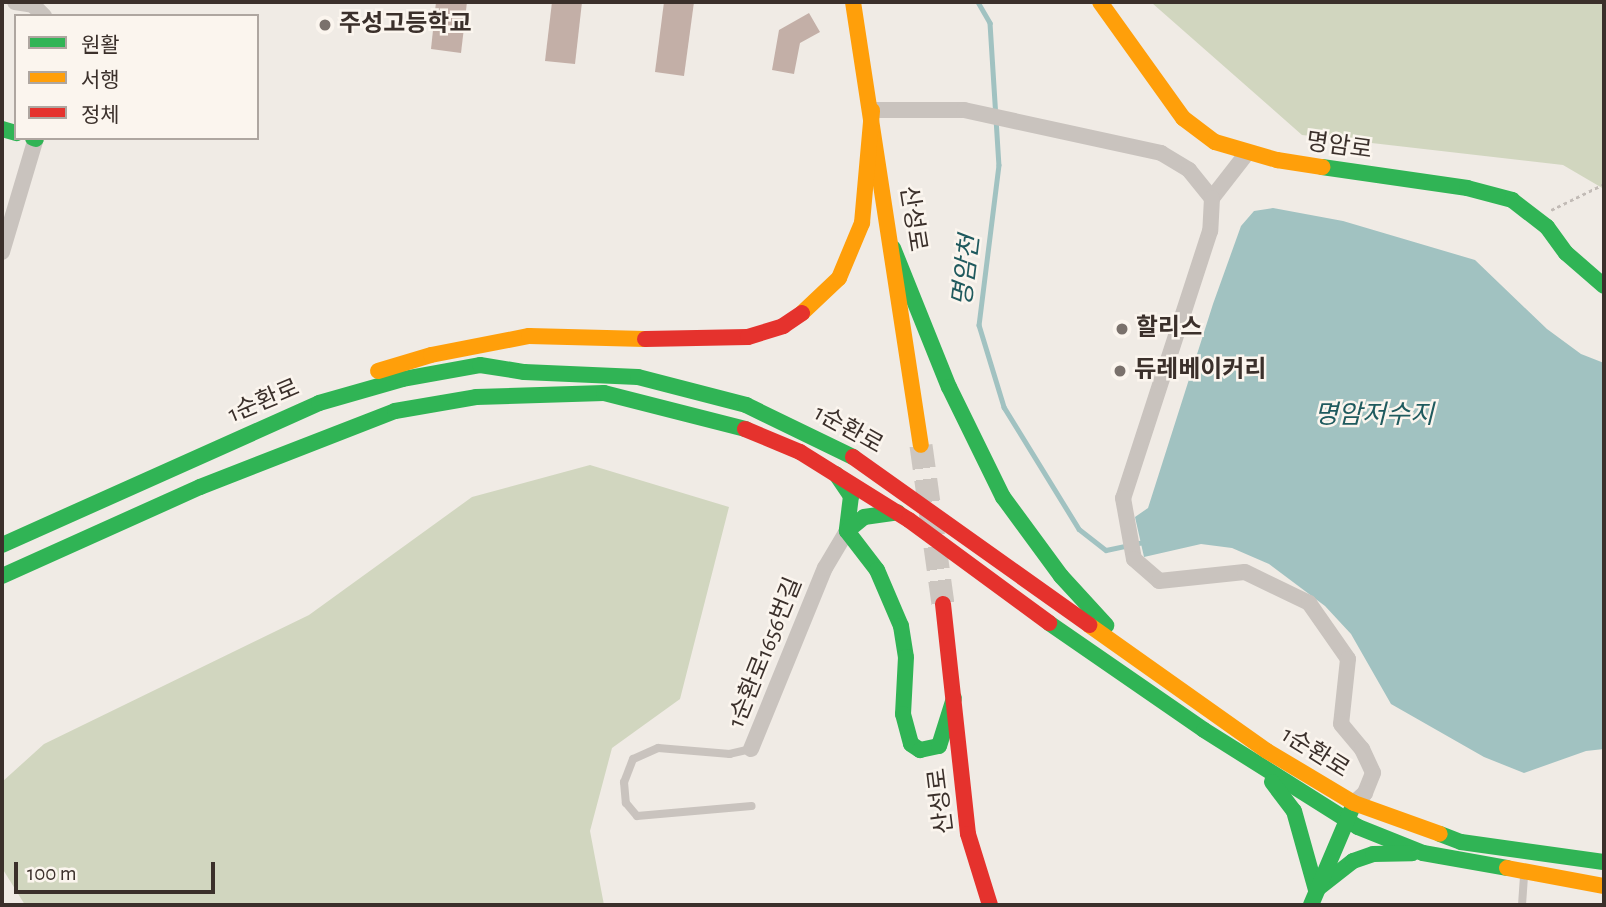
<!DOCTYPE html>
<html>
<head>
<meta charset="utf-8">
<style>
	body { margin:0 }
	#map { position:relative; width:1606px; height:907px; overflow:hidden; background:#f0ebe5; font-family:"Alegreya Sans","Noto Sans KR",sans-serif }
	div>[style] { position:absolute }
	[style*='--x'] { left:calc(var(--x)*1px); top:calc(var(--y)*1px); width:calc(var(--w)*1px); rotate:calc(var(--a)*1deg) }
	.green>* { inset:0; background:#d1d6bf }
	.water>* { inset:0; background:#a1c2c1 }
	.stream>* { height:4.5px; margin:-2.25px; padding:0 2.25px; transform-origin:2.25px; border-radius:2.25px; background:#a1c2c1 }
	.building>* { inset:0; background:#c3afa7 }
	.secondary-tunnel>* { height:23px; margin-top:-11.5px; transform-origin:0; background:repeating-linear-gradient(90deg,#ccc6c0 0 23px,transparent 0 34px) }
	.path>* { height:2.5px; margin-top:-1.25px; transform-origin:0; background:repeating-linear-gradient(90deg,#c2bbb6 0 3.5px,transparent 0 7px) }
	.lane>* { height:8px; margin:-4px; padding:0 4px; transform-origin:4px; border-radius:4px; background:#c9c3be }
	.street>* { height:16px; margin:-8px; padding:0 8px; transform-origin:8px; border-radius:8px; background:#c9c3be }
	.fast>* { height:16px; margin:-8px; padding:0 8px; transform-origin:8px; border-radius:8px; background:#30b455 }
	.slow>* { height:16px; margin:-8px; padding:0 8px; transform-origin:8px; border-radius:8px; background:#ff9f0a }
	.jam>* { height:16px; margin:-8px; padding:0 8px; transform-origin:8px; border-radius:8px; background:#e5322d }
	.dots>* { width:19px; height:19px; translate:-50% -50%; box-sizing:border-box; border:4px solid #fbf5ee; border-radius:50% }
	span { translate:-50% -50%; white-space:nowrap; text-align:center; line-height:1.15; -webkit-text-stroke:5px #fbf5ee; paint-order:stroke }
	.poi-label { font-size:24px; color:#3b302b; font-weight:700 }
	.left { translate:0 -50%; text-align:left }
	.street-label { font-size:24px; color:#3b302b }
	.water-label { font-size:26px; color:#1f5a5e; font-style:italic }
	.frame { position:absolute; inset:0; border:4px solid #3b302b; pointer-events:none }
	.legend { position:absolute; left:14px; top:14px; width:245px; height:126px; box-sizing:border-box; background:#fbf5ee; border:2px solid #aea6a0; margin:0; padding:9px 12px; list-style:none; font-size:21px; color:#3b302b }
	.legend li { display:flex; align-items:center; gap:14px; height:35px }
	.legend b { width:35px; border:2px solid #aea6a0 }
	.scale { position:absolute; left:14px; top:862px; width:201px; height:32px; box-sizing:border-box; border:4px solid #3b302b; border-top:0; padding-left:9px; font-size:21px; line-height:24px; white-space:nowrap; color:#3b302b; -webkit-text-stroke:5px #fbf5ee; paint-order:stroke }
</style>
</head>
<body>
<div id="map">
	<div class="green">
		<i style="clip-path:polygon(1604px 2px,1604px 189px,1563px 165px,1302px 135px,1152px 3px)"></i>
		<i style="clip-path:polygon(590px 465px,729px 507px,680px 699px,612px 748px,590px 831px,604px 905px,25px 905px,2px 868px,2px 782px,44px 744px,309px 615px,472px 497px)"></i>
	</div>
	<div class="water">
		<i style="clip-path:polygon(1273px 208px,1343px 221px,1475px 260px,1547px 329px,1581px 354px,1604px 363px,1604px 749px,1586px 751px,1524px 773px,1484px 757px,1391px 704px,1351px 634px,1325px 606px,1269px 564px,1232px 548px,1201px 544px,1144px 557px,1135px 517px,1148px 508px,1213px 304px,1241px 226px,1254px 211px)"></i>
	</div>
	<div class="stream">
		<i style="--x:978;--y:2;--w:24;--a:60"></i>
		<i style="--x:990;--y:23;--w:142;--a:86.4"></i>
		<i style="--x:999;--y:165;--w:161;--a:97.1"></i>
		<i style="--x:979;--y:325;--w:86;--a:73"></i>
		<i style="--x:1004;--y:407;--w:143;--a:58.4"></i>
		<i style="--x:1079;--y:529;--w:34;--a:38"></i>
		<i style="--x:1106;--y:550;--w:40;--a:-12"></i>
	</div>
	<div class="building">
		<i style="clip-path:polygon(436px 2px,467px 2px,461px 53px,431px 49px)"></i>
		<i style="clip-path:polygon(552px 2px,582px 2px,575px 64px,545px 61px)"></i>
		<i style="clip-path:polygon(664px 2px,694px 2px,684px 76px,655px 72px)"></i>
		<i style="clip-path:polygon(809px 13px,820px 32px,800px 43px,794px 74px,772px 70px,779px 30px)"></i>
	</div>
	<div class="secondary-tunnel">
		<i style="--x:921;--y:445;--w:161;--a:82.1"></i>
	</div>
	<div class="path">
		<i style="--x:1551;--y:210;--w:59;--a:-26.1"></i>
	</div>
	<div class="lane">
		<i style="--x:751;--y:749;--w:22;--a:167"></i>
		<i style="--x:730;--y:754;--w:72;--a:-175.2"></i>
		<i style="--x:658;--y:748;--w:27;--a:156"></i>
		<i style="--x:633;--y:759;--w:25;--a:111"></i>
		<i style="--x:624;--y:782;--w:21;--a:85"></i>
		<i style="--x:626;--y:803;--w:17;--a:50"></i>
		<i style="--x:637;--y:816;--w:115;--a:-5"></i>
		<i style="--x:1522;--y:905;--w:32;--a:-86"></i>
	</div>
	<div class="street">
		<i style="--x:15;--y:2;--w:18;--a:9"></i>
		<i style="--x:33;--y:5;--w:16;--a:45"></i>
		<i style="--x:872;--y:110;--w:92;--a:0"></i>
		<i style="--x:964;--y:110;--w:202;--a:12.3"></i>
		<i style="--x:1161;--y:153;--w:33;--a:31"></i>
		<i style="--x:1189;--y:170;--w:36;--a:51"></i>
		<i style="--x:1212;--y:198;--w:57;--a:-52.1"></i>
		<i style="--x:1212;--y:198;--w:33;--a:93"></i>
		<i style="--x:1210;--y:231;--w:281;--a:108"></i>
		<i style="--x:1123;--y:498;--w:62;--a:79.8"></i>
		<i style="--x:1134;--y:559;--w:33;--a:41"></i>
		<i style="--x:1159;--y:581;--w:86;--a:-6"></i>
		<i style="--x:1245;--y:572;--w:71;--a:25.8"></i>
		<i style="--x:1309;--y:603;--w:68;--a:55.1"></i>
		<i style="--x:1348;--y:659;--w:65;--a:96.1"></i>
		<i style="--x:1341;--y:724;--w:33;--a:50"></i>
		<i style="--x:1362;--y:749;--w:26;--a:65"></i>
		<i style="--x:1373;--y:773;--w:22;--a:112"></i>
		<i style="--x:1365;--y:793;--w:15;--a:138"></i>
		<i style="--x:2;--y:252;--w:119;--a:-73.4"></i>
		<i style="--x:751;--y:749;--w:196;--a:-67.8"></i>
		<i style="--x:825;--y:568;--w:43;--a:-59.3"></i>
	</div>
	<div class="fast">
		<i style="--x:2;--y:129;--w:15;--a:16"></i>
		<i style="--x:33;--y:138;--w:3;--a:18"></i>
		<i style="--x:1322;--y:167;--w:147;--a:8.2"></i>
		<i style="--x:1467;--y:188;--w:47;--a:14.9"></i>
		<i style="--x:1512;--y:200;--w:44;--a:37.6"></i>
		<i style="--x:1547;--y:227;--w:32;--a:54"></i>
		<i style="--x:1566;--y:253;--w:50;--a:41"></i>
		<i style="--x:893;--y:248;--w:150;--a:68.1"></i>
		<i style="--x:949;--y:387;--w:123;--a:63.9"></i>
		<i style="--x:1003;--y:497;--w:98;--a:53.7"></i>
		<i style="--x:1061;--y:576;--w:67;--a:47.4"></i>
		<i style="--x:836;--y:474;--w:27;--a:56"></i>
		<i style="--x:851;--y:496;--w:35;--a:97"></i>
		<i style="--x:847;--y:531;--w:49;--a:52.4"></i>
		<i style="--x:877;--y:570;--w:61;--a:66.8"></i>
		<i style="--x:901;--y:626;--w:31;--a:81"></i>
		<i style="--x:906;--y:657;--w:57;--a:93"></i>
		<i style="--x:903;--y:714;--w:31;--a:75"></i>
		<i style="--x:911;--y:744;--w:11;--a:34"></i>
		<i style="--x:920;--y:750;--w:19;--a:-12"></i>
		<i style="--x:939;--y:746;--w:50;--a:-72.6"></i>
		<i style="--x:847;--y:531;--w:22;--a:-39"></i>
		<i style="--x:864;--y:517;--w:34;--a:-8"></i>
		<i style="--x:2;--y:545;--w:347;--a:-24.1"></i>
		<i style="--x:319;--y:403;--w:87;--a:-15.9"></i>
		<i style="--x:403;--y:379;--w:78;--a:-10.3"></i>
		<i style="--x:480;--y:365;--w:45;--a:9"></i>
		<i style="--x:524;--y:372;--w:114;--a:2.5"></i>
		<i style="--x:638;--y:377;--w:112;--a:14.5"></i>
		<i style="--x:746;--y:405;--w:119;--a:25.9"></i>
		<i style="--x:2;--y:576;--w:217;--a:-24.2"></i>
		<i style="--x:200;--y:487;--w:209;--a:-21.3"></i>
		<i style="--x:395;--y:411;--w:82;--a:-9.8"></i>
		<i style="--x:476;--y:397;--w:128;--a:-1.8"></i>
		<i style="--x:604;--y:393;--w:146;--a:14.3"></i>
		<i style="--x:1049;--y:623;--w:188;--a:34.6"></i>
		<i style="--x:1204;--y:730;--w:182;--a:32.2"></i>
		<i style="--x:1358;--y:827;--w:70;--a:21.8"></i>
		<i style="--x:1423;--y:853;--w:85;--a:10.1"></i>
		<i style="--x:1272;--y:782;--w:36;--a:53"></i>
		<i style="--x:1294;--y:811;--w:82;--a:74.4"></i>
		<i style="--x:1316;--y:890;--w:47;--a:-38.1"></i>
		<i style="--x:1353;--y:861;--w:21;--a:-19"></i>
		<i style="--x:1373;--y:854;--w:39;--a:-1"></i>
		<i style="--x:1440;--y:834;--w:22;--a:21"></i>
		<i style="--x:1461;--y:842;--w:144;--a:8"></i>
		<i style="--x:1311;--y:905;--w:108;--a:-67"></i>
	</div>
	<div class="slow">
		<i style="--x:853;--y:2;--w:448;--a:81.3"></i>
		<i style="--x:1100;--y:2;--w:143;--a:54.4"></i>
		<i style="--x:1183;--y:118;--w:40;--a:37"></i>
		<i style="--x:1215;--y:142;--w:65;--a:16.2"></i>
		<i style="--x:1277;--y:160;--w:46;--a:8.8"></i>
		<i style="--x:802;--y:313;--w:51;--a:-43.4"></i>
		<i style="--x:839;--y:278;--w:60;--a:-67.3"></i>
		<i style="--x:862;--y:223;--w:113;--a:-84.9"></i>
		<i style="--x:378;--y:371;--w:55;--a:-16.8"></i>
		<i style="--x:431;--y:355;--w:100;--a:-11"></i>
		<i style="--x:529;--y:336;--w:116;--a:1.5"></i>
		<i style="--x:1089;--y:625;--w:218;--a:35.3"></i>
		<i style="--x:1267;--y:751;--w:101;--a:30.9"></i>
		<i style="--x:1354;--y:803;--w:91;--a:19.8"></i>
		<i style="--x:1507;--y:868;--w:99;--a:10.5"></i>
	</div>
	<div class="jam">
		<i style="--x:645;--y:339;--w:103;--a:-1.1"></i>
		<i style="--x:748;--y:337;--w:37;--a:-17"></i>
		<i style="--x:783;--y:326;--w:23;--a:-34"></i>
		<i style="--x:745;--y:429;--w:60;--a:22.7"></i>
		<i style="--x:800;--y:452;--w:128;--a:32"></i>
		<i style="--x:909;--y:520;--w:174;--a:36.3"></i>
		<i style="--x:853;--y:457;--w:290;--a:35.4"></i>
		<i style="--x:943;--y:604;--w:231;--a:83.8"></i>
		<i style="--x:968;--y:834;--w:74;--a:72.8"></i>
	</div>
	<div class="dots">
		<i style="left:325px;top:25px;background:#7a716c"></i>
		<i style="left:1122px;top:329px;background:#7a716c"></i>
		<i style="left:1120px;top:371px;background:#7a716c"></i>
	</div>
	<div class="poi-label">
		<span class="left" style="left:339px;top:25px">주성고등학교</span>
		<span class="left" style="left:1136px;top:329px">할리스</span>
		<span class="left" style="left:1134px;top:371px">듀레베이커리</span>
	</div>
	<div class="street-label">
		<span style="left:1339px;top:147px;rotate:8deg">명암로</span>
		<span style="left:912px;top:219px;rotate:81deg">산성로</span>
		<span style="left:264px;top:402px;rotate:-23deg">1순환로</span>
		<span style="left:848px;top:430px;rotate:29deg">1순환로</span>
		<span style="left:766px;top:653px;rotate:-68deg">1순환로1656번길</span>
		<span style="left:1315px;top:753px;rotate:32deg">1순환로</span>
		<span style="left:942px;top:801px;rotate:-97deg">산성로</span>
	</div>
	<div class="water-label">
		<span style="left:967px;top:271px;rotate:-83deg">명암천</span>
		<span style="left:1374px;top:416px">명암저수지</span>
	</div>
	<div class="frame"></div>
	<ul class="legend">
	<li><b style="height:9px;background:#30b455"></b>원활</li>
	<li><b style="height:9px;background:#ff9f0a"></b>서행</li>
	<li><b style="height:9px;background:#e5322d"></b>정체</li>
	</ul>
	<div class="scale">100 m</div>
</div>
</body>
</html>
